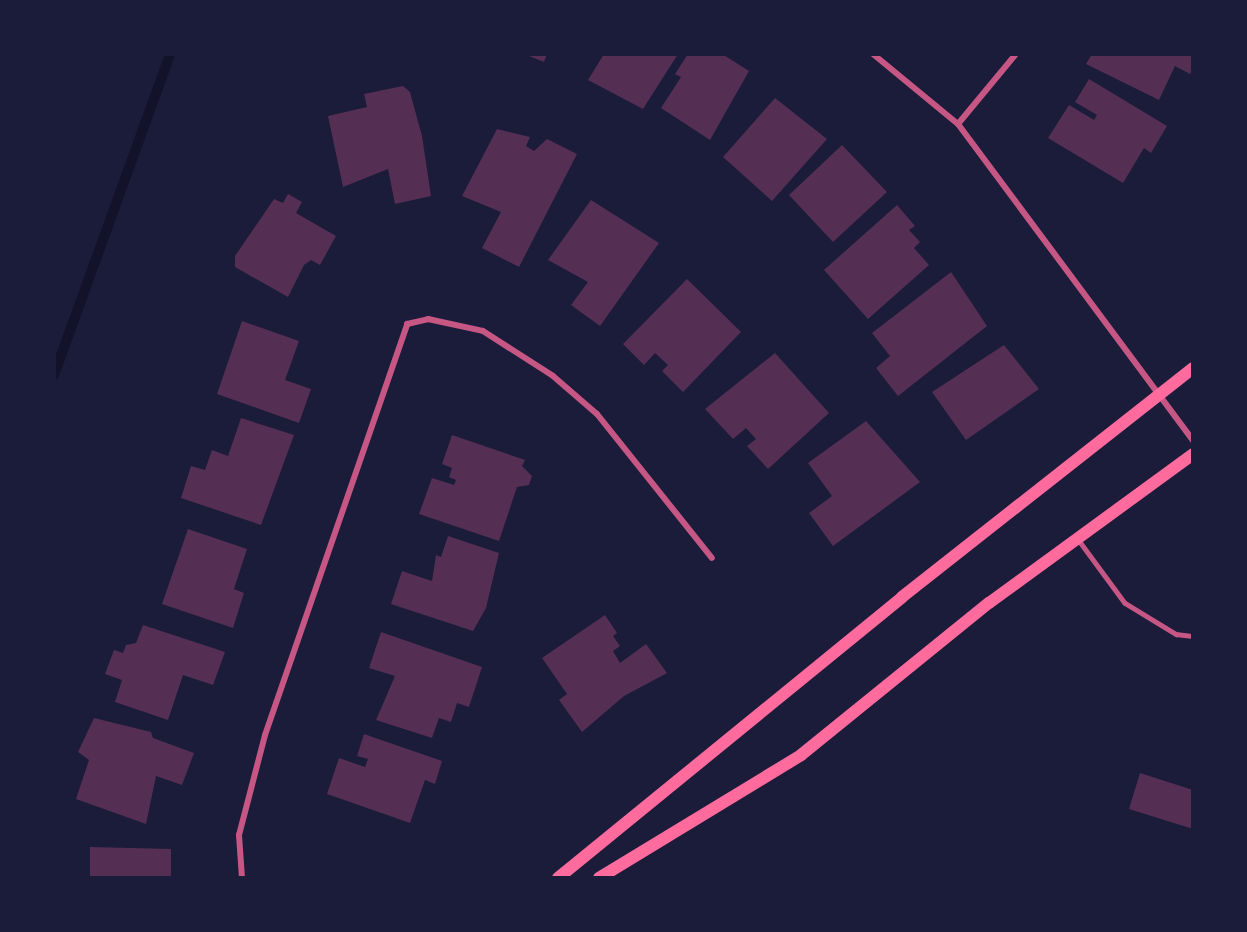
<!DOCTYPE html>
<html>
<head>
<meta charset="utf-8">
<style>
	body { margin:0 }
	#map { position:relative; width:1247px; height:932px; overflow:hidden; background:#1b1b3a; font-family:Arial,sans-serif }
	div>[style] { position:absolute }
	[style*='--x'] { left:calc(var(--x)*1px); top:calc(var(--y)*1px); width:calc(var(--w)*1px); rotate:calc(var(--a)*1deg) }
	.stream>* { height:10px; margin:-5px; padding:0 5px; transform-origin:5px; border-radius:5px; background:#12122b }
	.building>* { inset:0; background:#542f53 }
	.service>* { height:4.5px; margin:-2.25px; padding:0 2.25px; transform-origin:2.25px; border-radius:2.25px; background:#c65784 }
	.minor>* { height:6px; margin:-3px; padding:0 3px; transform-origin:3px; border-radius:3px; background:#c65784 }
	.secondary>* { height:12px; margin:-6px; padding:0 6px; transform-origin:6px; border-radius:6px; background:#ff6b9d }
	span { translate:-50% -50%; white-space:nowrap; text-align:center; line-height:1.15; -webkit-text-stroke:4.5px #1b1b3a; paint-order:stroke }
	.frame { position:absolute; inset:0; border:56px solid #1b1b3a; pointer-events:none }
</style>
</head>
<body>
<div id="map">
	<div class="stream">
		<i style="--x:54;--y:375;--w:341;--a:-70.1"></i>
	</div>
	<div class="building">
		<i style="clip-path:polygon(524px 54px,547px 54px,544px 62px)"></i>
		<i style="clip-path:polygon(604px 54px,678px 54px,643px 109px,588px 80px)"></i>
		<i style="clip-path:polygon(688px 54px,722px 54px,749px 71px,710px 140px,661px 108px,681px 77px,675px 74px)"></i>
		<i style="clip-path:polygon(1092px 54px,1193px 54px,1193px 68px,1190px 74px,1175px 66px,1159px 100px,1086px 64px)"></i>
		<i style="clip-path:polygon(1089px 79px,1167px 126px,1151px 153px,1144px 148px,1123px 183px,1048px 138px,1069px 105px,1094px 120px,1097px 115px,1075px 102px)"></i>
		<i style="clip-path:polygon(403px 86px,410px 92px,422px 136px,431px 196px,395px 204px,388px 169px,343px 187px,328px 116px,367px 107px,364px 94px)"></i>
		<i style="clip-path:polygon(775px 98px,827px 139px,772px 201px,723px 157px)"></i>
		<i style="clip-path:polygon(497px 129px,530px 137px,526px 146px,534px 151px,547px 139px,577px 154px,519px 267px,482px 248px,501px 212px,462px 196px)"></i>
		<i style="clip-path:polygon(842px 145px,887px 192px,833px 242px,789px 195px)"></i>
		<i style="clip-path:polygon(288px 194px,302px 202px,296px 213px,336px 236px,320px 265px,311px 260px,304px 265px,288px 297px,235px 267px,235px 256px,274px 199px,283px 203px)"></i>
		<i style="clip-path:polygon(591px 200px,659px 243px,600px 326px,571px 305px,588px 282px,548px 260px)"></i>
		<i style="clip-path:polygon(897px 205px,915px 226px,909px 230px,920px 242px,914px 248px,929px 265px,868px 319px,824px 270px)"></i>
		<i style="clip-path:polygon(951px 272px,987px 326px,898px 396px,876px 368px,890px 356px,872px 333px)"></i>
		<i style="clip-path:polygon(687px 279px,741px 332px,683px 392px,662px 371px,668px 365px,655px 353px,644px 365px,623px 344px)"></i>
		<i style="clip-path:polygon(242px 321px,299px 341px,285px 380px,311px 389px,299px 423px,217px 394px)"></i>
		<i style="clip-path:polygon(1004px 345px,1039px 389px,966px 440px,932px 392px)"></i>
		<i style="clip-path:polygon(775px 353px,829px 413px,768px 469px,747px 446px,756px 439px,746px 428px,733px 439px,705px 409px)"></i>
		<i style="clip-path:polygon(241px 418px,294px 435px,261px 525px,181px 498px,191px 466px,205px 470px,212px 450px,228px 456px)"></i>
		<i style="clip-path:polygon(866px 421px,920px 482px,833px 546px,809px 513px,832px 496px,808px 463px)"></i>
		<i style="clip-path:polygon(452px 435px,525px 460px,522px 466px,532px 476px,529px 485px,517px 487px,499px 541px,419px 514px,432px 478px,454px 485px,456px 480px,449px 477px,452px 468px,442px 464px)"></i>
		<i style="clip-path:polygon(188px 529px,247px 549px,234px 589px,244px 593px,233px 628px,162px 604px)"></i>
		<i style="clip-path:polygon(448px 536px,499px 553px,486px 608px,473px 631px,391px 604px,402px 571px,432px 581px,436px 555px,441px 557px)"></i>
		<i style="clip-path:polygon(605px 615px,617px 633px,613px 636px,620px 646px,613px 651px,620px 663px,646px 644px,667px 673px,624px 696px,582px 732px,559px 700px,567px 694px,542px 658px)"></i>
		<i style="clip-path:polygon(143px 625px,225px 652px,213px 685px,183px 675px,168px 720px,115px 702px,122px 680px,105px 674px,114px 650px,123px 653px,126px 645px,136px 643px)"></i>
		<i style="clip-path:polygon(381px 632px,482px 667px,469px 707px,457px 703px,451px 722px,439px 718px,432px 738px,376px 720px,395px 676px,369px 668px)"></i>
		<i style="clip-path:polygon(94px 718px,151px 732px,153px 738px,194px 753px,182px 785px,156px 776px,146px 824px,76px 799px,89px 760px,78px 752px)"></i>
		<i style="clip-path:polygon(364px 734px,442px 761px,435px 784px,425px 780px,410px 823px,327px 794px,339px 758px,365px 767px,368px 759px,357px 756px)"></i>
		<i style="clip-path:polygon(1140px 773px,1193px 790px,1193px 829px,1129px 809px)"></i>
		<i style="clip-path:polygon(90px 847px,171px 849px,171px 878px,90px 878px)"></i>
	</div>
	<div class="service">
		<i style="--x:1078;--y:539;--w:79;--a:53.7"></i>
		<i style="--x:1125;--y:603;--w:60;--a:31.3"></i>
		<i style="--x:1176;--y:634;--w:17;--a:7"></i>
	</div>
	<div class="minor">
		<i style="--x:873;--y:54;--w:110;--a:39.5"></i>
		<i style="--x:958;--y:124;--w:395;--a:53.4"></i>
		<i style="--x:958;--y:124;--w:91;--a:-50.4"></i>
		<i style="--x:242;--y:878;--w:43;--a:-94"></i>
		<i style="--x:239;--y:835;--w:103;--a:-75.4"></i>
		<i style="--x:265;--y:735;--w:435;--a:-70.9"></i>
		<i style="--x:407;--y:324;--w:22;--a:-13"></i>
		<i style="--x:428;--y:319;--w:56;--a:12.3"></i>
		<i style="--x:483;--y:331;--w:83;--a:32.7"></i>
		<i style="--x:553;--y:376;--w:58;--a:40.8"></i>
		<i style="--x:597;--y:414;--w:184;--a:51.4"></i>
	</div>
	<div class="secondary">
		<i style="--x:558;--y:878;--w:444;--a:-39.2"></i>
		<i style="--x:902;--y:597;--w:370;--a:-38.2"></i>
		<i style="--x:599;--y:878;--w:237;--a:-31.3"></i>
		<i style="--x:801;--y:755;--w:242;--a:-39"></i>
		<i style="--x:989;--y:603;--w:253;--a:-36.1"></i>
	</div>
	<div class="frame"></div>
</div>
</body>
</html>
